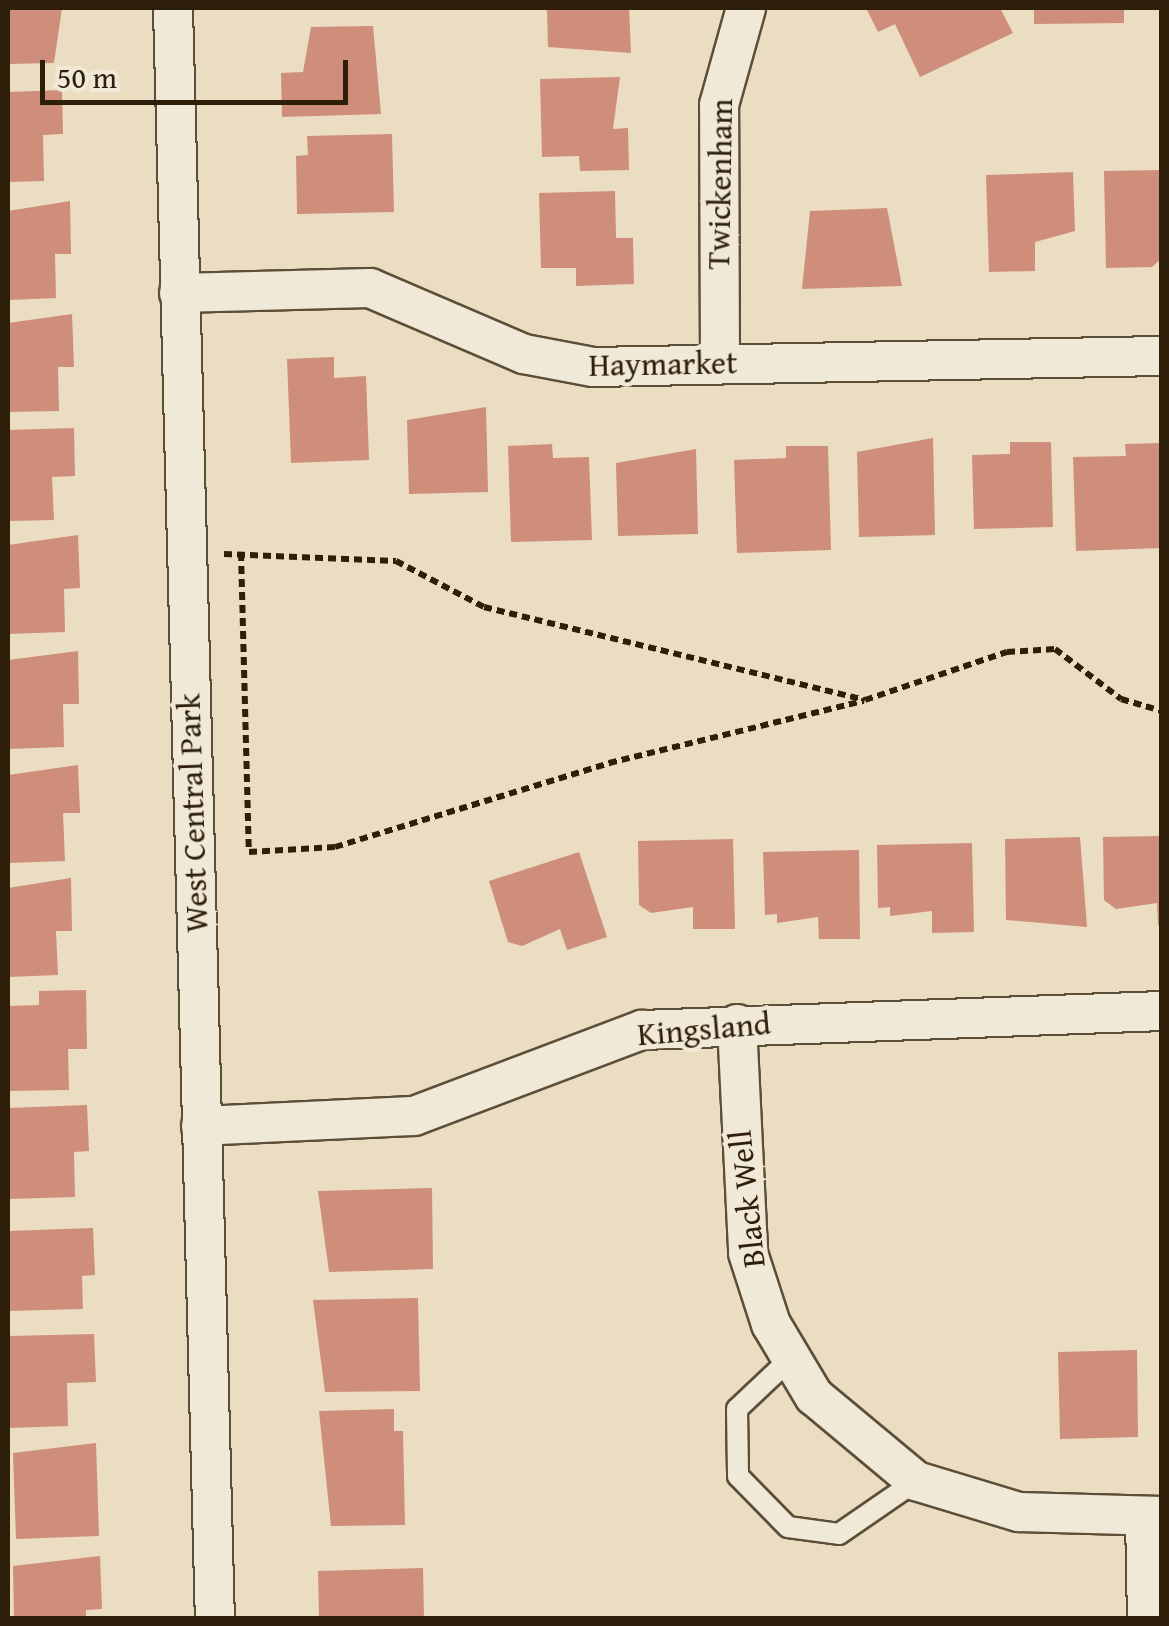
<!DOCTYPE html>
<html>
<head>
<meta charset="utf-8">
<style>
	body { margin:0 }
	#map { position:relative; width:1169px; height:1626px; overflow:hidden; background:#eaddc1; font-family:"Gentium Book Plus",serif }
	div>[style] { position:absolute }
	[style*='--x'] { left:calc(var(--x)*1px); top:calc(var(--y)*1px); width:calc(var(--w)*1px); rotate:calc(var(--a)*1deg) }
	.building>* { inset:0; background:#cf8d7b }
	.path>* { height:6px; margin-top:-3px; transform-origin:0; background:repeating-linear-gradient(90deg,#2e1f0a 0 8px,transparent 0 13px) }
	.roads { filter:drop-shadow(2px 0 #5d4e38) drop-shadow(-2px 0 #5d4e38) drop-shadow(0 2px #5d4e38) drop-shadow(0 -2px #5d4e38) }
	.service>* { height:20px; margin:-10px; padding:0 10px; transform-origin:10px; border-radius:10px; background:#f1e9d7 }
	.minor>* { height:38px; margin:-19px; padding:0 19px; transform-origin:19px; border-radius:19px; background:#f1e9d7 }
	span { translate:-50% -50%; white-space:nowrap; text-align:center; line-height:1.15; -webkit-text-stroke:9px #f1e9d7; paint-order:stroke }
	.street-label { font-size:32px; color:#2e1f0a }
	.frame { position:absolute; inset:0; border:10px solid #2e1f0a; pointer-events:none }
	.scale { position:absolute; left:40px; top:60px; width:308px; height:45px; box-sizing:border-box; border:5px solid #2e1f0a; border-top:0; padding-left:12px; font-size:30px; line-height:35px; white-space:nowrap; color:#2e1f0a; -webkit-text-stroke:8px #f1e9d7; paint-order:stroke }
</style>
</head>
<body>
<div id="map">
	<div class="building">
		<i style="clip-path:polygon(8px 8px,62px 8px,54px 63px,8px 64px)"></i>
		<i style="clip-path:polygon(547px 8px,629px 8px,631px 53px,548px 47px)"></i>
		<i style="clip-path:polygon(866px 8px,1000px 8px,1013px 33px,920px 77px,895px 24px,878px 32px)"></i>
		<i style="clip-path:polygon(1034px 8px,1124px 8px,1124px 23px,1034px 24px)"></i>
		<i style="clip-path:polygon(373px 26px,381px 114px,282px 117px,281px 73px,303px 72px,311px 27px)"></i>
		<i style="clip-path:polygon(620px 77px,613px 129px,628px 128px,629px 170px,580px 171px,579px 156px,542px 157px,540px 79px)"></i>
		<i style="clip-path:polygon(62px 90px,63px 134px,43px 135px,44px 181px,8px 182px,8px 92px)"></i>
		<i style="clip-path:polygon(392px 134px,394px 212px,297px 214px,296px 156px,308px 155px,307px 136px)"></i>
		<i style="clip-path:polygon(1162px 170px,1162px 258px,1152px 267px,1106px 268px,1104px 171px)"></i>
		<i style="clip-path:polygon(1073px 172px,1075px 231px,1035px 242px,1035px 271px,989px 272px,986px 175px)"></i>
		<i style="clip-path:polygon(615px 191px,616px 238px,633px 238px,634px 284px,576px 286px,576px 268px,541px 268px,539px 193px)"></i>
		<i style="clip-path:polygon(70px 201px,71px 254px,55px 254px,56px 298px,8px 300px,8px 211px)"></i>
		<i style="clip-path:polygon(887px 208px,902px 286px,802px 289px,810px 211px)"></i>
		<i style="clip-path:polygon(72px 314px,74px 367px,58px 367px,59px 411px,8px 412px,8px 323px)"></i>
		<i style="clip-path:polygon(334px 357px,334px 378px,366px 376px,369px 460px,291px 463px,287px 359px)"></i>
		<i style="clip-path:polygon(486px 407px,488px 492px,409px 494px,407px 420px)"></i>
		<i style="clip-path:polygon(74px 428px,75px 476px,52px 477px,54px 520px,8px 521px,8px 430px)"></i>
		<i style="clip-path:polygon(933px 438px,935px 535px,859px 537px,857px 452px)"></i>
		<i style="clip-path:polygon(1010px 442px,1051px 442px,1053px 527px,974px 529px,972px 455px,1010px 454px)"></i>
		<i style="clip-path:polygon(1162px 443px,1162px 548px,1076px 551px,1073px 457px,1126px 456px,1125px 444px)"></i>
		<i style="clip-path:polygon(552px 444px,553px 458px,589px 457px,592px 540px,511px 542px,508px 446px)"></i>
		<i style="clip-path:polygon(786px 446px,828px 446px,831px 550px,737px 553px,734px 460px,786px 458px)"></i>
		<i style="clip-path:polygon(696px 449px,698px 534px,618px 536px,616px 463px)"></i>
		<i style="clip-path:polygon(78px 535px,80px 588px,64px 589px,65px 632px,8px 634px,8px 545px)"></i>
		<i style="clip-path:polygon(78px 651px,79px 704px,63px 704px,64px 747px,8px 749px,8px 660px)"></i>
		<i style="clip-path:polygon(78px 765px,80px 813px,63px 813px,65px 861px,8px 863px,8px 775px)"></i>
		<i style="clip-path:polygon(1162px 836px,1162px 925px,1158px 925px,1157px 903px,1116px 909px,1104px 900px,1103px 837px)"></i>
		<i style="clip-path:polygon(1080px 837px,1087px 927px,1006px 920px,1005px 839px)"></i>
		<i style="clip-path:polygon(733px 839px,735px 929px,693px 929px,693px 907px,651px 913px,639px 905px,638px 841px)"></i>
		<i style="clip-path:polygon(972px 843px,974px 932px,932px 933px,932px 911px,890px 916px,890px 907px,878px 908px,877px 845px)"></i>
		<i style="clip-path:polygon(859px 850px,860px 939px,819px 939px,818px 917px,777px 923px,777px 914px,765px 915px,763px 852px)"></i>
		<i style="clip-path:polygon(579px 852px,607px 937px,567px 950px,560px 929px,522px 946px,508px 942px,489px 881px)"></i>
		<i style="clip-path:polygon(71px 878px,72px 931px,56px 931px,58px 975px,8px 977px,8px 888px)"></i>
		<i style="clip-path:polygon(86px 990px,87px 1049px,68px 1049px,69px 1090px,8px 1091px,8px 1006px,39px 1005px,39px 991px)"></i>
		<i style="clip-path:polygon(87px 1105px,89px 1151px,74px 1152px,75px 1197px,8px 1199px,8px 1108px)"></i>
		<i style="clip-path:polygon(432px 1188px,433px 1269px,329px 1272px,318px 1191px)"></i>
		<i style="clip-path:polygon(93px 1228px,95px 1275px,82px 1276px,83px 1309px,8px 1311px,8px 1231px)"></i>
		<i style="clip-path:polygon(418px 1298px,420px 1391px,325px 1392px,313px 1300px)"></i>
		<i style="clip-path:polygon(94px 1334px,96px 1382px,67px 1383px,68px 1426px,8px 1428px,8px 1336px)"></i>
		<i style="clip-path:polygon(1137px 1350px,1138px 1437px,1060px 1439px,1058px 1352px)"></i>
		<i style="clip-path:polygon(394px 1409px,394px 1431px,403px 1431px,405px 1525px,331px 1526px,319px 1411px)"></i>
		<i style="clip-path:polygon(96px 1443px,99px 1536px,16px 1539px,13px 1453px)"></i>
		<i style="clip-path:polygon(100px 1556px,102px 1609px,86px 1610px,86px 1618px,14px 1618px,13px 1566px)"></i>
		<i style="clip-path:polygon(423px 1568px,424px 1618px,319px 1618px,318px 1571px)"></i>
	</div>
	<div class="path">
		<i style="--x:241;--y:553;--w:299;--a:88.5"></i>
		<i style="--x:249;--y:852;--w:86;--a:-3.3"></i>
		<i style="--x:335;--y:847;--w:287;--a:-17"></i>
		<i style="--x:609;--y:763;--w:262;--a:-13.7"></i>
		<i style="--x:224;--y:554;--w:172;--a:2.3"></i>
		<i style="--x:396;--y:561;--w:99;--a:27.6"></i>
		<i style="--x:484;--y:607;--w:392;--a:13.7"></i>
		<i style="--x:865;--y:700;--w:150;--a:-18.7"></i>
		<i style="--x:1007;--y:652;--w:48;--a:-3.6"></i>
		<i style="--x:1055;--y:649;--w:83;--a:37.1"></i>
		<i style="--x:1121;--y:699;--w:43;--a:16.3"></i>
	</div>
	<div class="roads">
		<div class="service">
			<i style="--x:789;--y:1360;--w:71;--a:136.7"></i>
			<i style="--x:737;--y:1409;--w:67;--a:89.1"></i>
			<i style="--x:738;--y:1476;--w:71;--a:45.6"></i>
			<i style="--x:788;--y:1527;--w:51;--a:7.8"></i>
			<i style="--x:839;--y:1534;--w:93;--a:-34.5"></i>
		</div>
		<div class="minor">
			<i style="--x:173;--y:8;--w:1611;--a:88.51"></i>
			<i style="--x:179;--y:293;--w:191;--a:-1.5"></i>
			<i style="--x:370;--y:288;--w:168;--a:23.2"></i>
			<i style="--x:524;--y:354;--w:70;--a:10.7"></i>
			<i style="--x:593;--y:367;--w:569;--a:-1.11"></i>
			<i style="--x:720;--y:364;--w:259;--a:-90.2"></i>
			<i style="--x:719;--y:105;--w:101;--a:-74.4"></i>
			<i style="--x:737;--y:1024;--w:229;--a:87.2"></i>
			<i style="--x:748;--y:1253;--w:75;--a:72.1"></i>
			<i style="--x:771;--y:1324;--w:84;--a:59.2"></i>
			<i style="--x:814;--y:1396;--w:133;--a:39.8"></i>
			<i style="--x:916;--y:1481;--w:108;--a:16.8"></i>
			<i style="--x:1019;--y:1512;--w:143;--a:1.6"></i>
			<i style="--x:201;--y:1126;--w:213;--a:-2.7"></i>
			<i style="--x:414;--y:1116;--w:244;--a:-20.7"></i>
			<i style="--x:642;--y:1030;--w:520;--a:-2.09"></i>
			<i style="--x:1145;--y:1516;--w:102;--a:88.9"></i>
		</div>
	</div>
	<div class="street-label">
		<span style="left:720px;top:184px;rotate:-89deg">Twickenham</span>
		<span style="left:663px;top:364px;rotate:-1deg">Haymarket</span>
		<span style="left:193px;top:813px;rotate:-92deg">West Central Park</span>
		<span style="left:704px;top:1029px;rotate:-5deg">Kingsland</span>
		<span style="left:747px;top:1199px;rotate:-96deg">Black Well</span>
	</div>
	<div class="frame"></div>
	<div class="scale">50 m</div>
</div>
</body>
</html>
